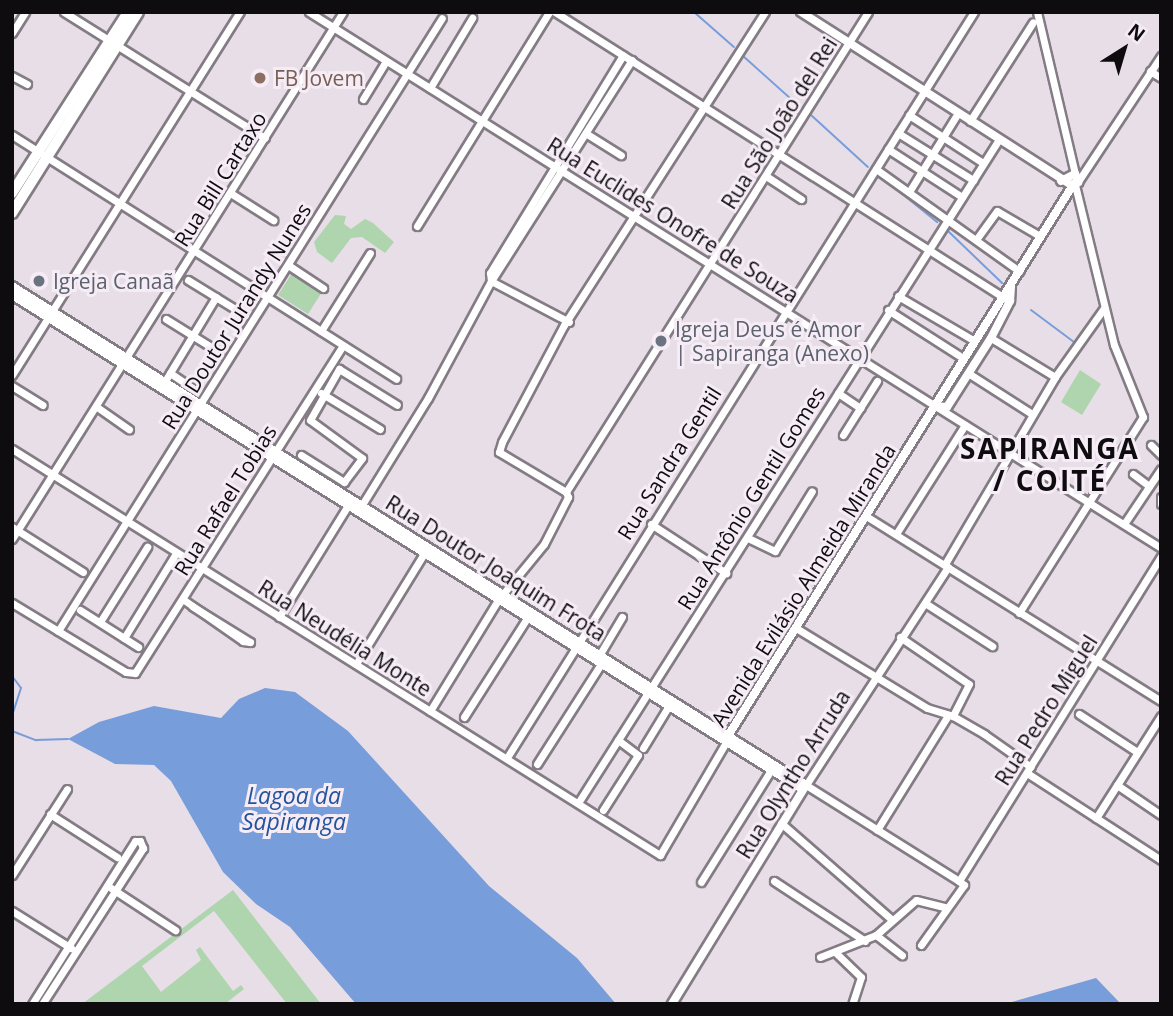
<!DOCTYPE html>
<html>
<head>
<meta charset="utf-8">
<style>
	body { margin:0 }
	#map { position:relative; width:1173px; height:1016px; overflow:hidden; background:#e8dee7; font-family:"Open Sans",sans-serif }
	div>[style] { position:absolute }
	[style*='--x'] { left:calc(var(--x)*1px); top:calc(var(--y)*1px); width:calc(var(--w)*1px); rotate:calc(var(--a)*1deg) }
	.green>* { inset:0; background:#aed5ae }
	.water>* { inset:0; background:#779dda }
	.stream>* { height:2px; margin:-1px; padding:0 1px; transform-origin:1px; border-radius:1px; background:#779dda }
	.roads { filter:drop-shadow(2px 0 #847c84) drop-shadow(-2px 0 #847c84) drop-shadow(0 2px #847c84) drop-shadow(0 -2px #847c84) }
	.minor>* { height:7px; margin:-3.5px; padding:0 3.5px; transform-origin:3.5px; border-radius:3.5px; background:#fff }
	.tertiary>* { height:8px; margin:-4px; padding:0 4px; transform-origin:4px; border-radius:4px; background:#fff }
	.secondary>* { height:10px; margin:-5px; padding:0 5px; transform-origin:5px; border-radius:5px; background:#fff }
	.dots>* { width:19px; height:19px; translate:-50% -50%; box-sizing:border-box; border:4px solid #f5ecf5; border-radius:50% }
	span { translate:-50% -50%; white-space:nowrap; text-align:center; line-height:1.15; -webkit-text-stroke:6px #f5ecf5; paint-order:stroke }
	.education-label { font-size:21px; color:#785e54 }
	.left { translate:0 -50%; text-align:left }
	.street-label { font-size:21px; color:#0f0c0f }
	.worship-label { font-size:21px; color:#5b616d }
	.water-label { font-size:23px; color:#25539b; font-style:italic }
	.district-label { font-size:28px; color:#0f0c0f; font-weight:700; letter-spacing:2px }
	.frame { position:absolute; inset:0; border:14px solid #0f0c0f; pointer-events:none }
	.north { position:absolute; left:1089px; top:14px; width:70px; height:70px; -webkit-text-stroke:5px #f5ecf5; paint-order:stroke; rotate:37deg; font-size:19px; font-weight:700; line-height:28px; text-align:center; color:#0f0c0f }
	.north::after { content:''; display:block; margin:auto; width:24px; height:32px; background:#0f0c0f; clip-path:polygon(50% 0,100% 100%,50% 72%,0 100%) }
</style>
</head>
<body>
<div id="map">
	<div class="green">
		<i style="clip-path:polygon(335px 215px,346px 216px,344px 224px,351px 229px,365px 219px,373px 223px,394px 242px,385px 253px,362px 237px,351px 238px,332px 263px,317px 252px,314px 242px)"></i>
		<i style="clip-path:polygon(292px 273px,322px 292px,308px 314px,278px 295px)"></i>
		<i style="clip-path:polygon(1080px 370px,1101px 384px,1082px 415px,1061px 402px)"></i>
		<i style="clip-path:polygon(233px 890px,321px 1004px,287px 1004px,214px 911px,142px 966px,161px 992px,201px 960px,196px 950px,200px 947px,233px 991px,241px 985px,244px 989px,225px 1004px,82px 1004px)"></i>
	</div>
	<div class="water">
		<i style="clip-path:polygon(265px 688px,295px 692px,348px 731px,489px 886px,577px 958px,616px 1004px,356px 1004px,290px 927px,256px 904px,223px 872px,171px 781px,154px 765px,115px 764px,68px 739px,99px 722px,154px 706px,221px 718px,239px 699px)"></i>
		<i style="clip-path:polygon(1096px 978px,1121px 1004px,1005px 1004px)"></i>
	</div>
	<div class="stream">
		<i style="--x:694;--y:12;--w:53;--a:41.2"></i>
		<i style="--x:743;--y:56;--w:76;--a:41.8"></i>
		<i style="--x:811;--y:115;--w:77;--a:42.4"></i>
		<i style="--x:879;--y:175;--w:75;--a:39"></i>
		<i style="--x:948;--y:231;--w:75;--a:43.9"></i>
		<i style="--x:1031;--y:310;--w:54;--a:36.7"></i>
		<i style="--x:12;--y:676;--w:15;--a:53"></i>
		<i style="--x:21;--y:688;--w:29;--a:108"></i>
		<i style="--x:12;--y:731;--w:26;--a:21"></i>
		<i style="--x:36;--y:740;--w:32;--a:-2"></i>
	</div>
	<div class="roads">
		<div class="minor">
			<i style="--x:64;--y:12;--w:237;--a:32.1"></i>
			<i style="--x:309;--y:12;--w:1007;--a:32.17"></i>
			<i style="--x:555;--y:12;--w:535;--a:32.47"></i>
			<i style="--x:1037;--y:12;--w:166;--a:76.8"></i>
			<i style="--x:12;--y:33;--w:25;--a:-58"></i>
			<i style="--x:1150;--y:71;--w:13;--a:32"></i>
			<i style="--x:12;--y:76;--w:17;--a:28"></i>
			<i style="--x:430;--y:88;--w:82;--a:-59"></i>
			<i style="--x:363;--y:99;--w:44;--a:-58.8"></i>
			<i style="--x:909;--y:115;--w:88;--a:33"></i>
			<i style="--x:970;--y:121;--w:117;--a:-57.5"></i>
			<i style="--x:898;--y:133;--w:89;--a:32.1"></i>
			<i style="--x:587;--y:134;--w:40;--a:32"></i>
			<i style="--x:12;--y:135;--w:455;--a:32.4"></i>
			<i style="--x:888;--y:149;--w:88;--a:33"></i>
			<i style="--x:876;--y:169;--w:176;--a:35.5"></i>
			<i style="--x:766;--y:176;--w:42;--a:33.3"></i>
			<i style="--x:1079;--y:180;--w:149;--a:-56.5"></i>
			<i style="--x:909;--y:192;--w:93;--a:-58.2"></i>
			<i style="--x:232;--y:194;--w:49;--a:32.4"></i>
			<i style="--x:417;--y:226;--w:251;--a:-58.3"></i>
			<i style="--x:978;--y:237;--w:32;--a:-54"></i>
			<i style="--x:997;--y:211;--w:50;--a:30.2"></i>
			<i style="--x:288;--y:265;--w:42;--a:33.3"></i>
			<i style="--x:188;--y:280;--w:67;--a:31.6"></i>
			<i style="--x:491;--y:281;--w:8;--a:-97"></i>
			<i style="--x:490;--y:273;--w:255;--a:-58.6"></i>
			<i style="--x:491;--y:281;--w:88;--a:27.7"></i>
			<i style="--x:898;--y:296;--w:87;--a:30.4"></i>
			<i style="--x:888;--y:310;--w:89;--a:32.6"></i>
			<i style="--x:166;--y:319;--w:62;--a:31.9"></i>
			<i style="--x:321;--y:331;--w:92;--a:-57.9"></i>
			<i style="--x:991;--y:338;--w:75;--a:31.4"></i>
			<i style="--x:170;--y:373;--w:32;--a:34"></i>
			<i style="--x:968;--y:373;--w:76;--a:32.6"></i>
			<i style="--x:12;--y:375;--w:429;--a:-57.9"></i>
			<i style="--x:12;--y:386;--w:36;--a:32"></i>
			<i style="--x:162;--y:386;--w:104;--a:-58.8"></i>
			<i style="--x:321;--y:393;--w:69;--a:31.4"></i>
			<i style="--x:838;--y:393;--w:27;--a:34"></i>
			<i style="--x:97;--y:407;--w:39;--a:35"></i>
			<i style="--x:843;--y:435;--w:64;--a:-57.8"></i>
			<i style="--x:1151;--y:445;--w:14;--a:45"></i>
			<i style="--x:12;--y:449;--w:765;--a:32.07"></i>
			<i style="--x:660;--y:855;--w:131;--a:-59.7"></i>
			<i style="--x:301;--y:455;--w:51;--a:32.1"></i>
			<i style="--x:344;--y:482;--w:30;--a:-53"></i>
			<i style="--x:362;--y:458;--w:64;--a:-143.8"></i>
			<i style="--x:310;--y:420;--w:59;--a:-60.4"></i>
			<i style="--x:339;--y:369;--w:68;--a:31.8"></i>
			<i style="--x:1133;--y:474;--w:20;--a:37"></i>
			<i style="--x:566;--y:492;--w:78;--a:-149.2"></i>
			<i style="--x:499;--y:452;--w:10;--a:-73"></i>
			<i style="--x:502;--y:442;--w:132;--a:-62.1"></i>
			<i style="--x:564;--y:325;--w:372;--a:-57.3"></i>
			<i style="--x:1161;--y:497;--w:7;--a:90"></i>
			<i style="--x:360;--y:508;--w:129;--a:-58.3"></i>
			<i style="--x:428;--y:398;--w:133;--a:-61.7"></i>
			<i style="--x:491;--y:281;--w:262;--a:-57.5"></i>
			<i style="--x:866;--y:516;--w:348;--a:32.1"></i>
			<i style="--x:651;--y:524;--w:90;--a:33.2"></i>
			<i style="--x:1124;--y:524;--w:66;--a:-56.1"></i>
			<i style="--x:12;--y:527;--w:84;--a:32.4"></i>
			<i style="--x:896;--y:534;--w:129;--a:-57.7"></i>
			<i style="--x:748;--y:538;--w:30;--a:26"></i>
			<i style="--x:775;--y:551;--w:70;--a:-58.3"></i>
			<i style="--x:12;--y:539;--w:622;--a:-57.87"></i>
			<i style="--x:945;--y:564;--w:217;--a:-59.5"></i>
			<i style="--x:1055;--y:377;--w:85;--a:-54.6"></i>
			<i style="--x:948;--y:567;--w:260;--a:123.1"></i>
			<i style="--x:806;--y:785;--w:181;--a:32.1"></i>
			<i style="--x:184;--y:600;--w:72;--a:34.8"></i>
			<i style="--x:243;--y:641;--w:7;--a:8"></i>
			<i style="--x:250;--y:642;--w:68;--a:-148.2"></i>
			<i style="--x:12;--y:603;--w:133;--a:31.2"></i>
			<i style="--x:126;--y:672;--w:9;--a:6"></i>
			<i style="--x:135;--y:673;--w:388;--a:-57.6"></i>
			<i style="--x:925;--y:603;--w:80;--a:32.7"></i>
			<i style="--x:80;--y:610;--w:69;--a:32.5"></i>
			<i style="--x:1019;--y:613;--w:232;--a:-57.7"></i>
			<i style="--x:1143;--y:417;--w:78;--a:-111.9"></i>
			<i style="--x:1114;--y:345;--w:165;--a:-103.7"></i>
			<i style="--x:279;--y:617;--w:135;--a:-58.3"></i>
			<i style="--x:100;--y:622;--w:89;--a:-57.9"></i>
			<i style="--x:796;--y:628;--w:153;--a:31.4"></i>
			<i style="--x:927;--y:708;--w:27;--a:17"></i>
			<i style="--x:953;--y:716;--w:36;--a:30"></i>
			<i style="--x:984;--y:734;--w:57;--a:35.1"></i>
			<i style="--x:58;--y:631;--w:723;--a:-57.94"></i>
			<i style="--x:900;--y:637;--w:83;--a:34.3"></i>
			<i style="--x:969;--y:684;--w:36;--a:117"></i>
			<i style="--x:124;--y:638;--w:100;--a:-58.5"></i>
			<i style="--x:600;--y:654;--w:43;--a:-59.3"></i>
			<i style="--x:356;--y:664;--w:134;--a:-58.4"></i>
			<i style="--x:430;--y:711;--w:130;--a:-58.5"></i>
			<i style="--x:498;--y:600;--w:72;--a:-50.6"></i>
			<i style="--x:544;--y:544;--w:53;--a:-62.9"></i>
			<i style="--x:568;--y:497;--w:5;--a:-112"></i>
			<i style="--x:566;--y:492;--w:567;--a:-57.82"></i>
			<i style="--x:1079;--y:714;--w:69;--a:33.2"></i>
			<i style="--x:464;--y:717;--w:117;--a:-57.5"></i>
			<i style="--x:643;--y:748;--w:48;--a:-58.6"></i>
			<i style="--x:508;--y:756;--w:878;--a:-57.94"></i>
			<i style="--x:537;--y:764;--w:119;--a:-57.4"></i>
			<i style="--x:1027;--y:773;--w:160;--a:33"></i>
			<i style="--x:1117;--y:785;--w:53;--a:34.3"></i>
			<i style="--x:578;--y:803;--w:784;--a:-57.61"></i>
			<i style="--x:603;--y:810;--w:65;--a:-57.5"></i>
			<i style="--x:638;--y:755;--w:25;--a:-143"></i>
			<i style="--x:50;--y:814;--w:80;--a:32.7"></i>
			<i style="--x:1096;--y:818;--w:121;--a:-57.5"></i>
			<i style="--x:781;--y:823;--w:147;--a:41.1"></i>
			<i style="--x:877;--y:830;--w:133;--a:-58.2"></i>
			<i style="--x:12;--y:875;--w:102;--a:-57.4"></i>
			<i style="--x:774;--y:881;--w:109;--a:33.4"></i>
			<i style="--x:959;--y:881;--w:382;--a:-58.1"></i>
			<i style="--x:701;--y:882;--w:138;--a:-58"></i>
			<i style="--x:111;--y:888;--w:77;--a:33.3"></i>
			<i style="--x:12;--y:911;--w:70;--a:32.1"></i>
			<i style="--x:876;--y:935;--w:33;--a:38"></i>
			<i style="--x:921;--y:945;--w:74;--a:-54.4"></i>
			<i style="--x:964;--y:885;--w:6;--a:-141"></i>
			<i style="--x:835;--y:952;--w:36;--a:44"></i>
			<i style="--x:861;--y:977;--w:28;--a:108"></i>
			<i style="--x:820;--y:957;--w:60;--a:-21.4"></i>
			<i style="--x:876;--y:935;--w:53;--a:-41.2"></i>
			<i style="--x:916;--y:900;--w:32;--a:14"></i>
			<i style="--x:32;--y:1004;--w:193;--a:-57.7"></i>
			<i style="--x:135;--y:841;--w:5;--a:0"></i>
			<i style="--x:140;--y:841;--w:8;--a:67"></i>
			<i style="--x:143;--y:848;--w:186;--a:122.9"></i>
		</div>
		<div class="tertiary">
			<i style="--x:801;--y:12;--w:317;--a:32.6"></i>
			<i style="--x:1061;--y:181;--w:16;--a:-27"></i>
			<i style="--x:1075;--y:174;--w:9;--a:69"></i>
			<i style="--x:1078;--y:182;--w:8;--a:157"></i>
			<i style="--x:12;--y:286;--w:938;--a:32.15"></i>
			<i style="--x:806;--y:785;--w:257;--a:121.5"></i>
			<i style="--x:12;--y:295;--w:932;--a:32.02"></i>
			<i style="--x:934;--y:406;--w:13;--a:4"></i>
			<i style="--x:947;--y:407;--w:82;--a:-57.5"></i>
			<i style="--x:991;--y:338;--w:42;--a:-62.8"></i>
			<i style="--x:1010;--y:301;--w:15;--a:-86"></i>
			<i style="--x:726;--y:739;--w:654;--a:-57.94"></i>
		</div>
		<div class="secondary">
			<i style="--x:12;--y:193;--w:215;--a:-57.3"></i>
			<i style="--x:12;--y:213;--w:237;--a:-57.9"></i>
		</div>
	</div>
	<div class="dots">
		<i style="left:260px;top:78px;background:#8d6e63"></i>
		<i style="left:39px;top:281px;background:#6b7280"></i>
		<i style="left:661px;top:341px;background:#6b7280"></i>
	</div>
	<div class="education-label">
		<span class="left" style="left:274px;top:78px">FB Jovem</span>
	</div>
	<div class="street-label">
		<span style="left:779px;top:123px;rotate:-58deg">Rua São João del Rei</span>
		<span style="left:220px;top:179px;rotate:-58deg">Rua Bill Cartaxo</span>
		<span style="left:673px;top:220px;rotate:32deg">Rua Euclides Onofre de Souza</span>
		<span style="left:236px;top:316px;rotate:-58deg">Rua Doutor Jurandy Nunes</span>
		<span style="left:669px;top:463px;rotate:-58deg">Rua Sandra Gentil</span>
		<span style="left:751px;top:498px;rotate:-58deg">Rua Antônio Gentil Gomes</span>
		<span style="left:225px;top:500px;rotate:-58deg">Rua Rafael Tobias</span>
		<span style="left:496px;top:568px;rotate:32deg">Rua Doutor Joaquim Frota</span>
		<span style="left:803px;top:585px;rotate:-58deg">Avenida Evilásio Almeida Miranda</span>
		<span style="left:345px;top:638px;rotate:32deg">Rua Neudélia Monte</span>
		<span style="left:1046px;top:710px;rotate:-58deg">Rua Pedro Miguel</span>
		<span style="left:793px;top:774px;rotate:-58deg">Rua Olyntho Arruda</span>
	</div>
	<div class="worship-label">
		<span class="left" style="left:53px;top:281px">Igreja Canaã</span>
		<span class="left" style="left:675px;top:341px">Igreja Deus é Amor<br>| Sapiranga (Anexo)</span>
	</div>
	<div class="water-label">
		<span style="left:294px;top:808px">Lagoa da<br>Sapiranga</span>
	</div>
	<div class="district-label">
		<span style="left:1050px;top:464px">SAPIRANGA<br>/ COITÉ</span>
	</div>
	<div class="frame"></div>
	<div class="north">N</div>
</div>
</body>
</html>
